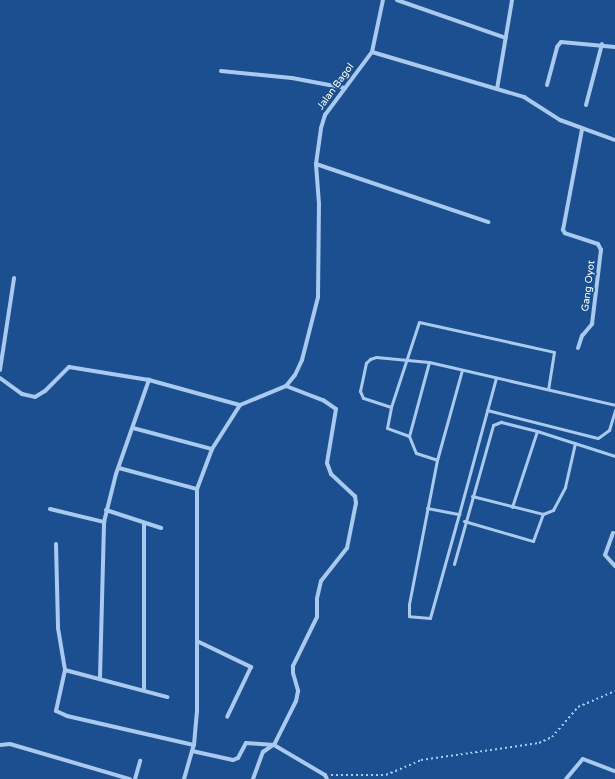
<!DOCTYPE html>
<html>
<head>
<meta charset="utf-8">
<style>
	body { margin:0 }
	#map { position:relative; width:615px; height:779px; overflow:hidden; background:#1b4f8f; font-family:"Varela Round",sans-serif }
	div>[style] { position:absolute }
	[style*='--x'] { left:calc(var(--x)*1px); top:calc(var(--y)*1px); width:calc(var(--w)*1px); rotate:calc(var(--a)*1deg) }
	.path>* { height:2px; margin-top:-1px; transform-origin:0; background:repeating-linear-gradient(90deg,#a9c9ee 0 2px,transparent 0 5px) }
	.lane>* { height:3px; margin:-1.5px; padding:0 1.5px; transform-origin:1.5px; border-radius:1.5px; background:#a9c9ee }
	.street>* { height:4px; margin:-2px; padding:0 2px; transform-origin:2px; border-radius:2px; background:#a9c9ee }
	span { translate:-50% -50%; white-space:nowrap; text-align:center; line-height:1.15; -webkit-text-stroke:3.5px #1b4f8f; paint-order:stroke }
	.street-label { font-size:10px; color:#fff }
</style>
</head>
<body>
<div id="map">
	<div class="path">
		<i style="--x:331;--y:775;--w:55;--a:0"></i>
		<i style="--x:386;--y:775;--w:38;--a:-23"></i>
		<i style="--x:421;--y:760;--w:119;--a:-8.2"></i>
		<i style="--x:539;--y:743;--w:14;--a:-25"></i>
		<i style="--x:552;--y:737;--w:40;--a:-49"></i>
		<i style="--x:578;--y:707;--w:40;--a:-23.4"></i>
	</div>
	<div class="lane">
		<i style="--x:429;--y:362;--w:77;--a:105.1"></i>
		<i style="--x:409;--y:436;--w:18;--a:68"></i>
		<i style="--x:416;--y:453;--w:22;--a:18"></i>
		<i style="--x:391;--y:407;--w:29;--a:-162"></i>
		<i style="--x:363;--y:398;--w:8;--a:-113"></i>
		<i style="--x:360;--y:391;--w:29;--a:-78"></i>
		<i style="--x:366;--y:363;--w:6;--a:-45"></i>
		<i style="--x:370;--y:359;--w:6;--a:-18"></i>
		<i style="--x:376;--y:357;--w:53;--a:5.4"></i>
		<i style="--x:429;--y:362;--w:191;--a:13"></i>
		<i style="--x:487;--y:410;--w:114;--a:14.2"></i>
		<i style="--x:598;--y:438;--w:14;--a:-36"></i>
		<i style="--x:609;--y:430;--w:21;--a:-73"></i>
		<i style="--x:409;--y:436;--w:23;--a:-160"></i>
		<i style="--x:387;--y:428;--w:21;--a:-79"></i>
		<i style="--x:391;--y:407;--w:89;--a:-71.8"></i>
		<i style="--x:419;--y:322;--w:138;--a:12.5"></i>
		<i style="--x:554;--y:352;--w:37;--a:99"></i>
		<i style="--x:472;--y:496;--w:73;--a:14.2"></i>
		<i style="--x:543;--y:514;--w:11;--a:-22"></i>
		<i style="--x:553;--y:510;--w:26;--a:-62"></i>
		<i style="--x:565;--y:487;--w:45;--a:-77.2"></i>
		<i style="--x:512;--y:507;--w:80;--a:-71.8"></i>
		<i style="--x:427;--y:508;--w:33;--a:11"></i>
		<i style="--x:459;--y:514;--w:141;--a:-74.8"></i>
		<i style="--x:459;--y:514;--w:108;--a:105.6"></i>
		<i style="--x:430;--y:618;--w:21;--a:-175"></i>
		<i style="--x:409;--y:616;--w:12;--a:-90"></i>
		<i style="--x:409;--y:604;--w:147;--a:-79"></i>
		<i style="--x:437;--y:460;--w:93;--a:-74.5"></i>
		<i style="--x:464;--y:521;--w:72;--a:16.2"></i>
		<i style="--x:533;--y:541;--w:29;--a:-70"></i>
		<i style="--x:454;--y:564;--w:144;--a:-74.3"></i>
		<i style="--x:493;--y:425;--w:9;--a:-21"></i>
		<i style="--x:501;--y:422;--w:37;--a:14"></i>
		<i style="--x:537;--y:431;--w:82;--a:17.8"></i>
	</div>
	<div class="street">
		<i style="--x:397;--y:0;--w:115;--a:19.2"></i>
		<i style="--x:372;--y:52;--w:159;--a:16.5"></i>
		<i style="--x:524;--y:97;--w:43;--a:32.6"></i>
		<i style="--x:560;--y:120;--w:59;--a:20"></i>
		<i style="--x:221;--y:71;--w:71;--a:5.6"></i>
		<i style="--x:292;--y:78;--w:54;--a:10.7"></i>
		<i style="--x:547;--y:85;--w:39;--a:-75"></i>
		<i style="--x:557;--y:47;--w:6;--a:-51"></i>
		<i style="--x:561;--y:42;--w:54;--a:5.3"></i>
		<i style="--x:497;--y:89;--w:90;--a:-80.4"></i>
		<i style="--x:586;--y:105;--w:63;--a:-75.3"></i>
		<i style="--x:316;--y:164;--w:182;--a:18.6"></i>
		<i style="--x:578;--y:348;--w:13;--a:-72"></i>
		<i style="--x:582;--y:336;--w:16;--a:-50"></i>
		<i style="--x:592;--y:324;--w:75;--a:-83.1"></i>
		<i style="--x:601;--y:250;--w:7;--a:-117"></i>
		<i style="--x:598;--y:244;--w:35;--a:-162"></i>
		<i style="--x:565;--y:233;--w:4;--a:-124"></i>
		<i style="--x:563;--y:230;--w:103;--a:-79.3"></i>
		<i style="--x:0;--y:370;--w:93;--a:-81.3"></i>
		<i style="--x:0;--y:378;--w:27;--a:36"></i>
		<i style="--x:22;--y:394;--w:13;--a:13"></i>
		<i style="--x:35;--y:397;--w:12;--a:-31"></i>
		<i style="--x:45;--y:391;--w:34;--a:-45"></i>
		<i style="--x:69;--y:367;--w:81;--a:9.2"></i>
		<i style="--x:149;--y:380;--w:94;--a:15.4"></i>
		<i style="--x:286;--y:386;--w:40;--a:21"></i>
		<i style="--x:323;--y:400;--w:16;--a:35"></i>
		<i style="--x:336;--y:409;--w:55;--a:99.5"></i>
		<i style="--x:327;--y:463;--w:12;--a:70"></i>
		<i style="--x:331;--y:474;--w:33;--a:43"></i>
		<i style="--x:355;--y:496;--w:7;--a:82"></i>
		<i style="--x:356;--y:503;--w:46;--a:101.3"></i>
		<i style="--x:347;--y:548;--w:42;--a:128.2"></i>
		<i style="--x:321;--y:581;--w:18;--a:103"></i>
		<i style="--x:317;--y:599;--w:18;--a:90"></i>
		<i style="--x:317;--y:617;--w:55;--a:116.1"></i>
		<i style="--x:293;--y:666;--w:7;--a:90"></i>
		<i style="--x:293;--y:673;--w:19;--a:74"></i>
		<i style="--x:298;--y:691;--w:10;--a:101"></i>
		<i style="--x:296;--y:701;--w:49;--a:116.6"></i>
		<i style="--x:274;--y:745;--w:59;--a:30.5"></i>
		<i style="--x:325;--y:775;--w:4;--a:63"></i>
		<i style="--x:240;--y:405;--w:50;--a:-22.4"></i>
		<i style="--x:286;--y:386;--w:14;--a:-51"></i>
		<i style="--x:295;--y:375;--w:17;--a:-65"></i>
		<i style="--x:302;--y:360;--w:65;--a:-75.7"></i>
		<i style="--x:318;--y:297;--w:93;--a:-89.4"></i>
		<i style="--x:319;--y:204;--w:40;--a:-94.3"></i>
		<i style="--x:316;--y:164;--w:36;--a:-82"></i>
		<i style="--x:321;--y:128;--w:14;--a:-73"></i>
		<i style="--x:325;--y:115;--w:79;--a:-53.3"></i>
		<i style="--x:372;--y:52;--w:53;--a:-78.1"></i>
		<i style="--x:133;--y:428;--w:82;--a:14.9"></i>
		<i style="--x:119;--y:468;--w:81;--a:15.1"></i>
		<i style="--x:50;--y:509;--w:56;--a:13.5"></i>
		<i style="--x:106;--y:510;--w:58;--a:18.1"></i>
		<i style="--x:613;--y:533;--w:23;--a:110"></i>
		<i style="--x:605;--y:555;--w:15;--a:48"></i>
		<i style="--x:56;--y:544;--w:84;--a:88.6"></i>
		<i style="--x:58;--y:628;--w:43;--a:80.5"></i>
		<i style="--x:65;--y:670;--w:42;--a:102.4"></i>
		<i style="--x:56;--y:711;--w:12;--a:24"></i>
		<i style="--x:67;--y:716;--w:130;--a:12.9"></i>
		<i style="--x:199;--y:642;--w:58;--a:25.7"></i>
		<i style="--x:251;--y:667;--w:55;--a:115.6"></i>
		<i style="--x:65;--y:670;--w:106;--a:14.8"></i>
		<i style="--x:100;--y:677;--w:155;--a:-88.5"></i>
		<i style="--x:104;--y:522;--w:49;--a:-76"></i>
		<i style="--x:116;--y:474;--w:100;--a:-70.7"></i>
		<i style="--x:144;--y:689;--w:165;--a:-90"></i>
		<i style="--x:0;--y:745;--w:10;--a:-6"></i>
		<i style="--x:10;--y:744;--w:125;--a:16.3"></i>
		<i style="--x:192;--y:751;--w:42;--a:12.4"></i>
		<i style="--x:233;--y:760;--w:5;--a:-22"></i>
		<i style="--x:238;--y:758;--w:17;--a:-62"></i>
		<i style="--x:246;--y:743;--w:28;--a:4"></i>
		<i style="--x:135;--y:779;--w:19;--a:-74"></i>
		<i style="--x:184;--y:779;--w:35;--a:-74"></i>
		<i style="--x:194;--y:745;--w:33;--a:-85"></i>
		<i style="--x:197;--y:712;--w:223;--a:-90"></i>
		<i style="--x:197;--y:489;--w:43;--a:-69.4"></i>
		<i style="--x:212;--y:449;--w:52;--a:-57.5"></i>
		<i style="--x:253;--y:779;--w:29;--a:-70"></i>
		<i style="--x:263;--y:752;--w:12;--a:-35"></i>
		<i style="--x:566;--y:779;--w:26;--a:-50"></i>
		<i style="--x:583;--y:759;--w:34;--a:21"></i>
	</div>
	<div class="street-label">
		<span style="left:336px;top:87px;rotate:-54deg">Jalan Bagol</span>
		<span style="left:589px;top:286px;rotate:-83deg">Gang Oyot</span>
	</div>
</div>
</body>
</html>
